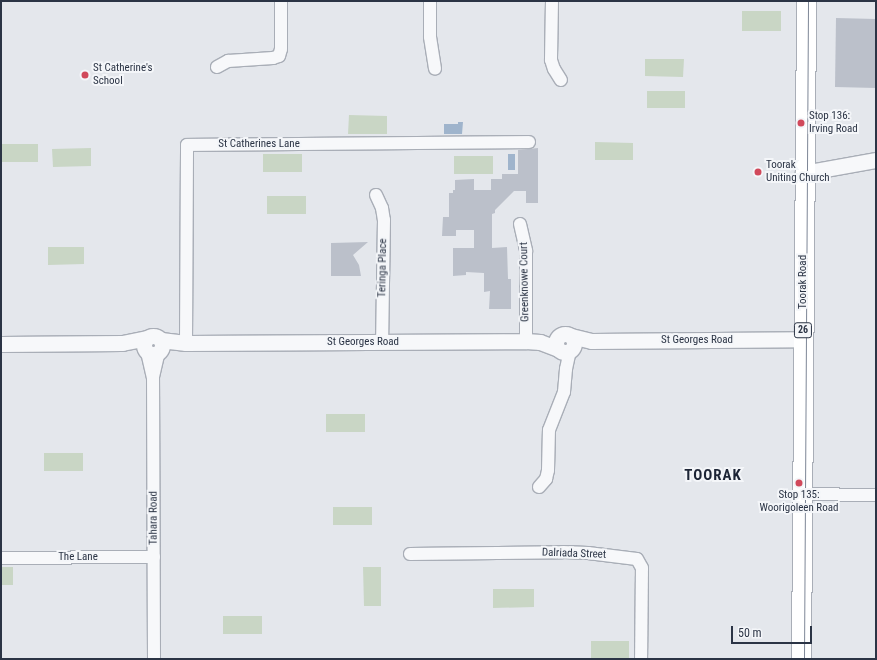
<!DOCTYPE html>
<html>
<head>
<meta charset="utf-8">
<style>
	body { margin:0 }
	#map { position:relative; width:877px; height:660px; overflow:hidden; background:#e4e7ec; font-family:"Roboto Condensed",sans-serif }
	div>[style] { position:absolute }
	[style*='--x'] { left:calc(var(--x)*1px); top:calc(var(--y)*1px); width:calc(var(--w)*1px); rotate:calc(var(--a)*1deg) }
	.green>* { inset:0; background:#c9d6c5 }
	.water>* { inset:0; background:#9fb4cc }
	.building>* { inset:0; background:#bbc0ca }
	.roads { filter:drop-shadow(1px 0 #a9aeb7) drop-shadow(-1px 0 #a9aeb7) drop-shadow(0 1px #a9aeb7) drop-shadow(0 -1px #a9aeb7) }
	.minor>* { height:12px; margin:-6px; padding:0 6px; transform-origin:6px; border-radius:6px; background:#f7f8fa }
	.tertiary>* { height:15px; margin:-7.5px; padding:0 7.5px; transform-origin:7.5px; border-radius:7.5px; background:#f7f8fa }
	.tertiary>.ring { margin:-7.5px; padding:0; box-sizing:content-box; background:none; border:15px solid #f7f8fa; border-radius:50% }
	.primary>* { height:19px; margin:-9.5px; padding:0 9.5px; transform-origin:9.5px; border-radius:9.5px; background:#fff }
	.tram>* { height:1px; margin:-0.5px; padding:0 0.5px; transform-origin:0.5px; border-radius:0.5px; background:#7d8696 }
	.dots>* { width:11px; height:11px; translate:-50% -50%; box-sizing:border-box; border:2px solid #f4f6f9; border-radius:50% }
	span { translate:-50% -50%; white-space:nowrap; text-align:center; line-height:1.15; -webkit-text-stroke:4px #f4f6f9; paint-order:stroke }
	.shield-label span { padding:1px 3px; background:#f4f6f9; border:1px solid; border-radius:3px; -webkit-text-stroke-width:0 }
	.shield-label { font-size:10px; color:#2b3445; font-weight:700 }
	.poi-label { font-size:11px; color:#2b3445 }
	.left { translate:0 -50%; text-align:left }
	.street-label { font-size:11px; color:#2b3445 }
	.district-label { font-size:15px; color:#1d2536; font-weight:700; letter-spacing:1px }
	.frame { position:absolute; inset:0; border:2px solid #2b3445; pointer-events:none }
	.scale { position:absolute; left:731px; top:626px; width:81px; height:18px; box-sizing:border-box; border:2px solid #2b3445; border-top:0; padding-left:5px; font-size:12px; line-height:14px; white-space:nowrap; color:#2b3445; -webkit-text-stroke:3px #f4f6f9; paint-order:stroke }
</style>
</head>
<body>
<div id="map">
	<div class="green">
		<i style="clip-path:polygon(742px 11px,781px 11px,781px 31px,742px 31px)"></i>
		<i style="clip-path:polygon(645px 59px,684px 59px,683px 77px,645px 76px)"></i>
		<i style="clip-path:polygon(647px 91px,685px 91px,685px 108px,647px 108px)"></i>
		<i style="clip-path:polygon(349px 115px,387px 116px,387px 134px,348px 134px)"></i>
		<i style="clip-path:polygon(595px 142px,633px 143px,633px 160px,595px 160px)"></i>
		<i style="clip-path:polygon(1px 144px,38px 144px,38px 162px,1px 162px)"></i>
		<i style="clip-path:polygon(91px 148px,91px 166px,53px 167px,52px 149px)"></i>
		<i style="clip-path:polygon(263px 154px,302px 154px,302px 172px,263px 172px)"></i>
		<i style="clip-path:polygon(454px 156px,493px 156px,493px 174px,454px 174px)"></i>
		<i style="clip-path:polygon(267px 196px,306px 196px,306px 214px,267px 214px)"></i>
		<i style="clip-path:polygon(48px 247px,84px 247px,84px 264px,48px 265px)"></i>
		<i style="clip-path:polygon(326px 414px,365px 414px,365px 432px,326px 432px)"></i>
		<i style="clip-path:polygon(44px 453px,83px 453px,83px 471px,44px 471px)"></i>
		<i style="clip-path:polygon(333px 507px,372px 507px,372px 525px,333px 525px)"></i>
		<i style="clip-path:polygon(1px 567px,13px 567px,13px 585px,1px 585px)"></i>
		<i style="clip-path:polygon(363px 567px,381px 567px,381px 606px,364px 606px)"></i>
		<i style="clip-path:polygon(493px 589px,534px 589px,534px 607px,493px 608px)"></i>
		<i style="clip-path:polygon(223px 616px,262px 616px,262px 634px,223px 634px)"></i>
		<i style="clip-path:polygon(591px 641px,629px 641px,629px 659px,591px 659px)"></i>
	</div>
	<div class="water">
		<i style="clip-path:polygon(458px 122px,463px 122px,462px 134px,444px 134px,444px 124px,458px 124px)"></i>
		<i style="clip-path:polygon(508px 154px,515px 154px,515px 170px,508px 170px)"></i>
	</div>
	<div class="building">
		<i style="clip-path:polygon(836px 18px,876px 19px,876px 88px,835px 87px)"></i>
		<i style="clip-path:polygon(538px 148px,538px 203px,526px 203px,526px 191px,514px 191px,495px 210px,495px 213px,492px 214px,492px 248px,507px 247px,508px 279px,511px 279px,511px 309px,489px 309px,490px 291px,484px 292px,484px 273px,466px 272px,466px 275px,453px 276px,453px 248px,474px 248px,474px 230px,456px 230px,456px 236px,442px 236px,443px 217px,449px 217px,449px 193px,453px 193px,453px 190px,455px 190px,455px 180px,474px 179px,474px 190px,491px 190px,491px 179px,502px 179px,502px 174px,518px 174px,518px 150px)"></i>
		<i style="clip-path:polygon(368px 242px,353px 255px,359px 265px,361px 276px,331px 276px,331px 243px)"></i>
	</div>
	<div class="roads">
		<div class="minor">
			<i style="--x:430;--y:1;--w:36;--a:90"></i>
			<i style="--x:430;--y:37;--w:32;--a:81"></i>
			<i style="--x:552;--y:1;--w:59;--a:91"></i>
			<i style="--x:551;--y:60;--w:9;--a:72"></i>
			<i style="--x:554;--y:69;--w:13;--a:58"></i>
			<i style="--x:217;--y:67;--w:13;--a:-29"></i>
			<i style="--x:228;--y:61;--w:45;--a:-3.8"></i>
			<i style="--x:273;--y:58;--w:6;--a:-18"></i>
			<i style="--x:279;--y:56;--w:7;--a:-74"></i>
			<i style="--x:281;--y:49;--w:48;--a:-90"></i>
			<i style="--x:376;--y:195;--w:14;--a:65"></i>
			<i style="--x:382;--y:208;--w:12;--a:81"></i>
			<i style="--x:384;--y:220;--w:122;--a:90.9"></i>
			<i style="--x:520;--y:224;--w:28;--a:77"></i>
			<i style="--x:526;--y:251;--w:90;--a:90"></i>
			<i style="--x:186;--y:343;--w:198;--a:-89.7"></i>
			<i style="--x:187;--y:145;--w:342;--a:-0.5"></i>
			<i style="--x:147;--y:352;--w:26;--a:77"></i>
			<i style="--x:539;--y:487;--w:11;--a:-49"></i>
			<i style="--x:546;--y:479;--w:9;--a:-77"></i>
			<i style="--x:548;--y:470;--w:40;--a:-88.6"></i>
			<i style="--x:549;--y:430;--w:41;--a:-68.5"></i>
			<i style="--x:564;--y:392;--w:23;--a:-85"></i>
			<i style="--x:566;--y:369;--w:19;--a:-78"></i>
			<i style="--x:802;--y:494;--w:74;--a:0.8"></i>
			<i style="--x:410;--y:554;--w:153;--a:-0.7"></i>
			<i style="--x:563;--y:552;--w:25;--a:2"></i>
			<i style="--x:588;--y:553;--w:49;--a:7"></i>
			<i style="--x:637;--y:559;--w:10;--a:61"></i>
			<i style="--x:642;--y:568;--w:91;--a:90.6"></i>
			<i style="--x:1;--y:558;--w:153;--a:-0.4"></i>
			<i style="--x:154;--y:659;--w:282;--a:-90.2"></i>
			<i style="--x:153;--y:377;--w:26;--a:-77"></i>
		</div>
		<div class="tertiary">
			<i style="--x:803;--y:173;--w:74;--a:-10.1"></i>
			<i class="ring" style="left:556px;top:334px;width:3px;height:3px"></i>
			<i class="ring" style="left:144px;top:336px;width:3px;height:3px"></i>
			<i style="--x:571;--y:336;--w:21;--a:14"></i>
			<i style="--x:591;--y:341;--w:212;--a:-0.5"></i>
			<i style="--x:161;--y:340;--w:25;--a:7"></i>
			<i style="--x:186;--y:343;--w:340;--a:-0.3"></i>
			<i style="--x:526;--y:341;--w:14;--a:4"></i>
			<i style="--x:540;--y:342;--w:19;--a:21"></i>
			<i style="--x:1;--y:344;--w:121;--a:-0.5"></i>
			<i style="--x:122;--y:343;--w:25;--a:-11"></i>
		</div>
		<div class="primary">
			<i style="--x:801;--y:659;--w:658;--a:-89.56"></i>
		</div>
	</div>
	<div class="tram">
		<i style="--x:804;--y:659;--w:658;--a:-89.65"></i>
	</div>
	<div class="dots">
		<i style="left:85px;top:75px;background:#d1495b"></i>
		<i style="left:801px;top:123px;background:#d1495b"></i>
		<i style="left:758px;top:172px;background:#d1495b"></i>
		<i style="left:799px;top:483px;background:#d1495b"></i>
	</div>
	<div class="shield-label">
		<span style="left:803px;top:330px">26</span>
	</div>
	<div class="poi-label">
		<span class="left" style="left:93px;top:75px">St Catherine's<br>School</span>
		<span class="left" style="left:809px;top:123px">Stop 136:<br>Irving Road</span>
		<span class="left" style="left:766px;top:172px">Toorak<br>Uniting Church</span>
		<span style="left:799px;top:502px">Stop 135:<br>Woorigoleen Road</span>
	</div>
	<div class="street-label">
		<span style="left:259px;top:144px">St Catherines Lane</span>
		<span style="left:383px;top:268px;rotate:-89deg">Teringa Place</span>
		<span style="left:525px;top:282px;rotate:-91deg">Greenknowe Court</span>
		<span style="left:803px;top:282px;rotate:-90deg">Toorak Road</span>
		<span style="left:697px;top:340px">St Georges Road</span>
		<span style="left:363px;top:342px">St Georges Road</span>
		<span style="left:154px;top:518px;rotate:-90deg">Tahara Road</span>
		<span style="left:574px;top:554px;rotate:2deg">Dalriada Street</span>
		<span style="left:78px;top:557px">The Lane</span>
	</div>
	<div class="district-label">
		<span style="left:713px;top:476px">TOORAK</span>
	</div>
	<div class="frame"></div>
	<div class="scale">50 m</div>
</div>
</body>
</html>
